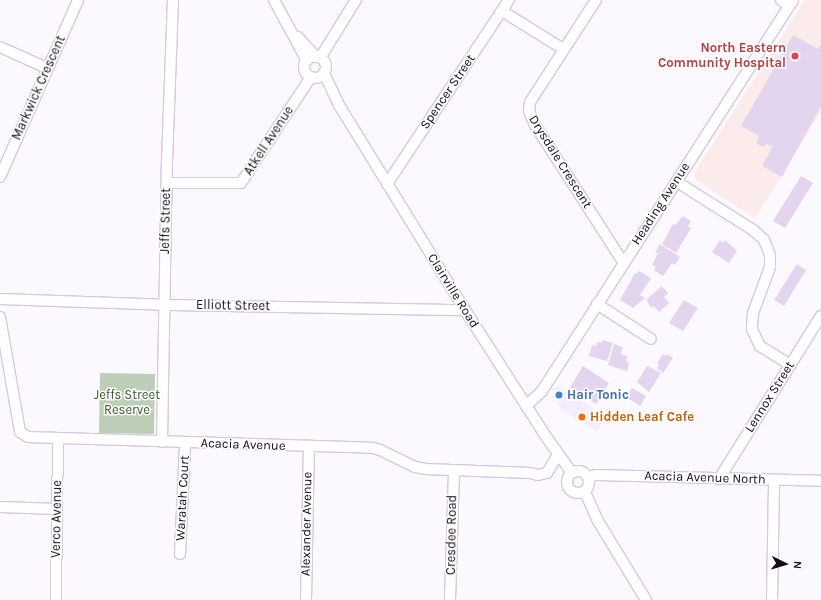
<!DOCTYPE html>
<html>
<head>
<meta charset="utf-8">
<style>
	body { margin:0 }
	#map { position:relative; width:821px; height:600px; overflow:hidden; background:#fbf9fd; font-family:Karla,sans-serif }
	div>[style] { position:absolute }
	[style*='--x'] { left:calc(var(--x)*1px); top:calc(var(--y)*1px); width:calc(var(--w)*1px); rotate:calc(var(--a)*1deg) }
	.built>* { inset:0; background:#f6ecff }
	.medical>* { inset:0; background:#fcebeb }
	.green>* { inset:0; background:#bcceb7 }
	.building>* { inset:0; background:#e2d5ed }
	.roads { filter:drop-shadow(1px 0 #d5c9e0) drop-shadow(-1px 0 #d5c9e0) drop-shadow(0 1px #d5c9e0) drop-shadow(0 -1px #d5c9e0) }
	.minor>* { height:10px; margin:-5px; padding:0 5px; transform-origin:5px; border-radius:5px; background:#fff }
	.minor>.ring { margin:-5px; padding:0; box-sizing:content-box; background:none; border:10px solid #fff; border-radius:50% }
	.dots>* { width:11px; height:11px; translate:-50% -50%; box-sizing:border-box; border:2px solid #fff; border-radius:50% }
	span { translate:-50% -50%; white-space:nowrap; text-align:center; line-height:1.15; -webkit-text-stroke:3px #fff; paint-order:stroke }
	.health-label { font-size:13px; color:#be3a42; font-weight:700 }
	.right { translate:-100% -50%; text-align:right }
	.street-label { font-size:13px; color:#120e16 }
	.shop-label { font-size:13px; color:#366cbe; font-weight:700 }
	.left { translate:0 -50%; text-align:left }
	.park-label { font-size:13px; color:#36592b }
	.food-label { font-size:13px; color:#c56008; font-weight:700 }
	.north { position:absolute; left:765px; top:544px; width:40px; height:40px; -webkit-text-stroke:3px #fff; paint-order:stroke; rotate:95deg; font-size:11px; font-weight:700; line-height:16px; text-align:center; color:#120e16 }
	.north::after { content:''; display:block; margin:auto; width:14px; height:18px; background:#120e16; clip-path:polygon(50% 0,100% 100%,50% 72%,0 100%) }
</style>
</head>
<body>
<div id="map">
	<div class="built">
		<i style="clip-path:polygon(558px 386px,606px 417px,597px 432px,561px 409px,554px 397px,554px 387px,556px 389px)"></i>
	</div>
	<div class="medical">
		<i style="clip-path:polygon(805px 0,821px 0,821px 112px,755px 218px,696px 180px,694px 173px)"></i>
	</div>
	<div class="green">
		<i style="clip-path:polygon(100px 373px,155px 374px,154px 434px,99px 433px)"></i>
	</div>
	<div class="building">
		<i style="clip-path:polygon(793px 35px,818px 49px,821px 44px,821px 106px,782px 177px,762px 166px,773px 146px,765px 144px,764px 147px,756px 143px,759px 136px,741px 126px)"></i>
		<i style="clip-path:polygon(801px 176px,813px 183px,785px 228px,773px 221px)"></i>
		<i style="clip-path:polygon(683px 216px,691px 221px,688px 226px,691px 228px,676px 253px,662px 244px,673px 224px,675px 225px)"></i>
		<i style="clip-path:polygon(720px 240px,723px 243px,725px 240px,737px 251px,729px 263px,712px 252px)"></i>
		<i style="clip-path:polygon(660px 244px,680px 257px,675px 265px,672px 263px,663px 276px,654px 270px,656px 267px,652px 265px,658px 253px,655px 252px)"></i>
		<i style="clip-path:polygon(797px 264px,806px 270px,784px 306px,774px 300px)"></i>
		<i style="clip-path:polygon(639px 271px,651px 278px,640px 295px,645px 298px,633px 308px,620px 300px,635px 273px,636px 274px)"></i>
		<i style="clip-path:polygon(662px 286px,668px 293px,664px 297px,669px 303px,659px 312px,654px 306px,652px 308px,646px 300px)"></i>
		<i style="clip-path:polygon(684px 300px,698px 308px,683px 331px,669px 323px)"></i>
		<i style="clip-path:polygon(602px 340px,613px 343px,607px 361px,589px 356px,592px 345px,596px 346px,597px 342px,602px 343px)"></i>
		<i style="clip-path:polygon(614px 344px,623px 347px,621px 354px,627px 356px,626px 362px,629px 363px,627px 371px,608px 365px)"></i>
		<i style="clip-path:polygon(663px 354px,666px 356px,667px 354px,673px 358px,663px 373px,657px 368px,659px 365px,657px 363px)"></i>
		<i style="clip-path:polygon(583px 366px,609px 383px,596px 404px,570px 387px)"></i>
		<i style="clip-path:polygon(647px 366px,661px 373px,649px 392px,637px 382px)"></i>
		<i style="clip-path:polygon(632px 388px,646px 396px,640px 406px,626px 397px)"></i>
	</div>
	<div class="roads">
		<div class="minor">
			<i style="--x:274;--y:0;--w:69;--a:61.6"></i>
			<i style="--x:596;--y:0;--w:121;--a:122.9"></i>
			<i style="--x:530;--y:102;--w:9;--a:96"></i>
			<i style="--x:529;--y:111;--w:15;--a:67"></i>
			<i style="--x:535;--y:125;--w:163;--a:57.3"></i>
			<i style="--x:781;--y:0;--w:10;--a:37"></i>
			<i style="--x:502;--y:11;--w:72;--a:31.9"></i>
			<i style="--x:298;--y:37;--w:27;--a:48"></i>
			<i style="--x:0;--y:47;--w:51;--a:24.1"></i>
			<i class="ring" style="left:304px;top:56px;width:12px;height:12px"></i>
			<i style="--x:320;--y:58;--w:68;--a:-58.2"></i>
			<i style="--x:324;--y:73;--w:35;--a:65"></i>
			<i style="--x:339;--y:105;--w:241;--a:58.4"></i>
			<i style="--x:465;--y:310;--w:152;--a:57.4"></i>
			<i style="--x:547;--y:438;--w:43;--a:54.5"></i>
			<i style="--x:0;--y:177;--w:193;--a:-66.2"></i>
			<i style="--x:677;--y:182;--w:90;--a:32.3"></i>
			<i style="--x:753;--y:230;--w:15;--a:42"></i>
			<i style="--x:764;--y:240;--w:16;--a:68"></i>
			<i style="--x:770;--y:255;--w:12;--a:90"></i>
			<i style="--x:770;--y:267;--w:49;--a:110.3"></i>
			<i style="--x:753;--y:313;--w:16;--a:94"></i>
			<i style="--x:752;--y:329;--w:19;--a:65"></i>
			<i style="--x:760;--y:346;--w:36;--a:32"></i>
			<i style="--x:167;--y:183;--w:74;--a:0"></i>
			<i style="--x:241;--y:183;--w:127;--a:-56.6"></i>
			<i style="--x:387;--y:184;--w:221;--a:-56.5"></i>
			<i style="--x:0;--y:299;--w:171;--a:2"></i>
			<i style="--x:171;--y:305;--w:294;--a:1"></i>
			<i style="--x:597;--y:304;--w:64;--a:32.9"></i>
			<i style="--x:0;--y:317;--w:117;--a:80.1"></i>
			<i style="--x:20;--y:432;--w:9;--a:32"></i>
			<i style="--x:28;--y:437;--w:345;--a:1.8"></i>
			<i style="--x:373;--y:448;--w:7;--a:16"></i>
			<i style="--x:380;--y:450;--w:39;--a:26"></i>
			<i style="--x:415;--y:467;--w:11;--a:10"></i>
			<i style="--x:426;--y:469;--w:104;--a:2.2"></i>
			<i style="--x:530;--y:473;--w:8;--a:14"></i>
			<i style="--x:538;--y:475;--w:9;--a:-13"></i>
			<i style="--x:547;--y:473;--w:21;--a:-59"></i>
			<i style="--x:526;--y:406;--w:22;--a:-43"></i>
			<i style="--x:542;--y:391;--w:465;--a:-57.3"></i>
			<i style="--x:162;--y:442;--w:280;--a:-89"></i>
			<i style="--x:167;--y:162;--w:162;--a:-87.9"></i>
			<i class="ring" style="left:567px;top:471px;width:12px;height:12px"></i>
			<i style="--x:588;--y:477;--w:9;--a:-13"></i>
			<i style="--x:597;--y:475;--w:224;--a:1.5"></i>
			<i style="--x:719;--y:479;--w:192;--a:-58"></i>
			<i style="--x:585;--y:492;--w:32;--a:66"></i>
			<i style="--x:598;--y:521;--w:92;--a:58.7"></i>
			<i style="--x:0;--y:507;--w:57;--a:2"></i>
			<i style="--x:180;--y:554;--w:111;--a:-87.4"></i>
			<i style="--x:56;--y:600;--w:161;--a:-89.3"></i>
			<i style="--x:306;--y:600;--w:153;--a:-88.9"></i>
			<i style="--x:450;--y:600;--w:130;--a:-88.2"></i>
			<i style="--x:772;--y:600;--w:120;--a:-89"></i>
		</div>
	</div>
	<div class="dots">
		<i style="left:795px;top:56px;background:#e0444e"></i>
		<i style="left:559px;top:395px;background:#3f7fe0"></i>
		<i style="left:582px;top:417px;background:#e8710a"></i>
	</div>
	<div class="health-label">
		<span class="right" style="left:786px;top:56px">North Eastern<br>Community Hospital</span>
	</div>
	<div class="street-label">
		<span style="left:39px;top:88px;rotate:-66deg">Markwick Crescent</span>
		<span style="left:448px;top:92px;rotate:-56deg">Spencer Street</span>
		<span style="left:269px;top:141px;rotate:-57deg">Atkell Avenue</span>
		<span style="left:560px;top:162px;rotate:58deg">Drysdale Crescent</span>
		<span style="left:661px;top:204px;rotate:-57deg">Heading Avenue</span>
		<span style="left:166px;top:221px;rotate:-89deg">Jeffs Street</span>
		<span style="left:453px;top:291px;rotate:58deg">Clairville Road</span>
		<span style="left:233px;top:306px;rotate:1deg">Elliott Street</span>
		<span style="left:770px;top:397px;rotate:-58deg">Lennox Street</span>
		<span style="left:243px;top:445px;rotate:2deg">Acacia Avenue</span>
		<span style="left:705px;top:478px;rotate:2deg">Acacia Avenue North</span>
		<span style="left:183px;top:498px;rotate:-87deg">Waratah Court</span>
		<span style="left:57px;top:519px;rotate:-89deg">Verco Avenue</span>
		<span style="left:307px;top:524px;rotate:-89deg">Alexander Avenue</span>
		<span style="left:452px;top:535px;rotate:-89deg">Cresdee Road</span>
	</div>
	<div class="shop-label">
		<span class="left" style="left:567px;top:395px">Hair Tonic</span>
	</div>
	<div class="park-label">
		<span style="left:127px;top:403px">Jeffs Street<br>Reserve</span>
	</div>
	<div class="food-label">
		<span class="left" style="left:590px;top:417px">Hidden Leaf Cafe</span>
	</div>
	<div class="north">N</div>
</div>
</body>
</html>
